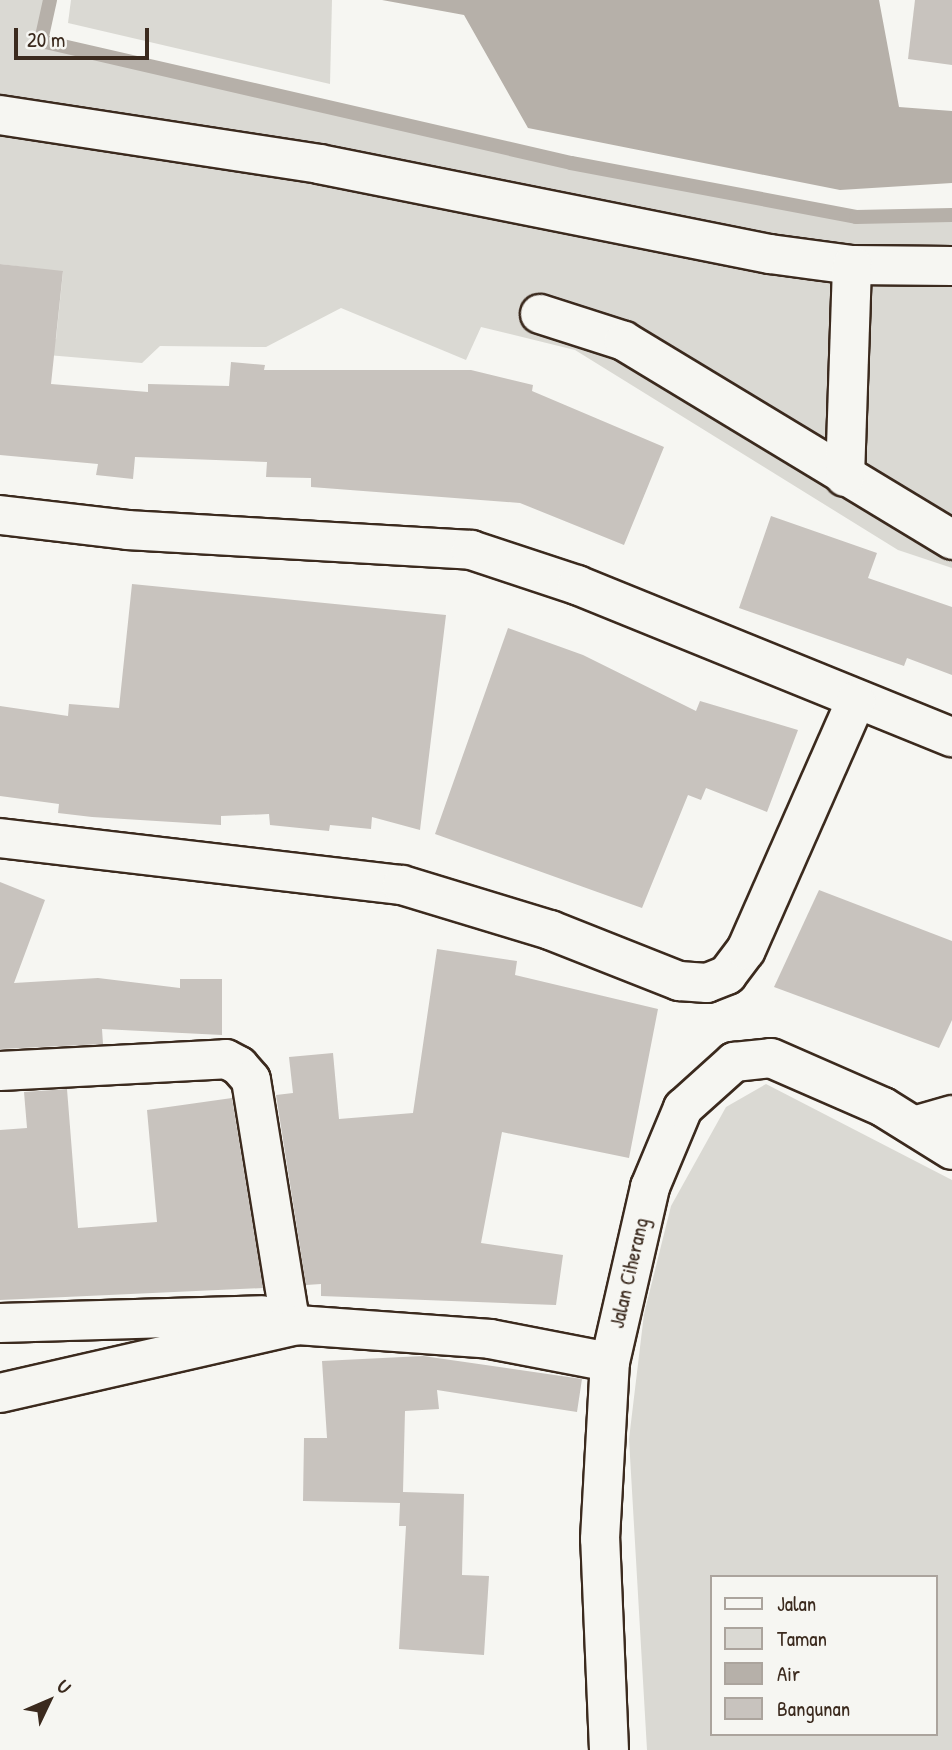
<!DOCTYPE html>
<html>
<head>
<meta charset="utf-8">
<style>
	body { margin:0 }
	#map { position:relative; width:952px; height:1750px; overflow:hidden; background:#f6f6f2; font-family:"Patrick Hand",sans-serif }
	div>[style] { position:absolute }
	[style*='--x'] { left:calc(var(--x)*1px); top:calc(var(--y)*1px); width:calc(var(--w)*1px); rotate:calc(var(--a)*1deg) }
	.green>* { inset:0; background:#dad9d3 }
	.water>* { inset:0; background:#b6b0a9 }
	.stream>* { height:14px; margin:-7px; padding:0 7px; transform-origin:7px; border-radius:7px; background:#b6b0a9 }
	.building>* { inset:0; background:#c8c3be }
	.roads { filter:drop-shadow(2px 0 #3b2a1e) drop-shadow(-2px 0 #3b2a1e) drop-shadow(0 2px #3b2a1e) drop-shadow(0 -2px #3b2a1e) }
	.minor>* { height:38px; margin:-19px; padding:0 19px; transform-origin:19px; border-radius:19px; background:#f6f6f2 }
	.tertiary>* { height:38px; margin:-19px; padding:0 19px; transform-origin:19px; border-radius:19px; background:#f6f6f2 }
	span { translate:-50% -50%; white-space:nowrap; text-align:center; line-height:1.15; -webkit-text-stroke:7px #f6f6f2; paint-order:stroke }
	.street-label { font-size:21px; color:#3b2a1e }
	.legend { position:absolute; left:710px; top:1575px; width:228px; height:161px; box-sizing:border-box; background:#f6f6f2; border:2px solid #aba49d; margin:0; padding:9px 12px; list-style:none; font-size:21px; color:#3b2a1e }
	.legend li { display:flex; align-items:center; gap:14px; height:35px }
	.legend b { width:35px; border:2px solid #aba49d }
	.north { position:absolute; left:14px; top:1666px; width:70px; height:70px; -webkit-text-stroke:5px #f6f6f2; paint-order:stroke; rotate:46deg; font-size:19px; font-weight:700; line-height:28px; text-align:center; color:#3b2a1e }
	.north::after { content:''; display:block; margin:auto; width:24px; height:32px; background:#3b2a1e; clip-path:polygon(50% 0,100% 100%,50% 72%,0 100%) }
	.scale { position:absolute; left:14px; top:28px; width:135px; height:32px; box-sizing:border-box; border:4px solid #3b2a1e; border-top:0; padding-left:9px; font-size:21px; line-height:24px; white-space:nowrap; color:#3b2a1e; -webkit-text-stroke:5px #f6f6f2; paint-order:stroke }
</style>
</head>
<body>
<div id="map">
	<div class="green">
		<i style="clip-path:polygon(0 0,50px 0,41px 41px,571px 163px,856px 217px,952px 215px,952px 568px,898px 550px,575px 350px,481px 327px,466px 360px,341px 308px,266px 347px,160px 346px,142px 363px,0 351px,56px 339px,63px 272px,0 264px)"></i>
		<i style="clip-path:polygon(71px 0,332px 0,330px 84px,68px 23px)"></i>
		<i style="clip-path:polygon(evenodd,766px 1084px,952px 1180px,952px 1750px,647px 1750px,629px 1439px,644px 1314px,671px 1206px,726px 1107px,766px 1084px,712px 1577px,936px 1577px,936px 1734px,712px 1734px,712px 1577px)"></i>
	</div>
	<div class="water">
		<i style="clip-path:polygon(382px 0,879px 0,899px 107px,952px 111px,952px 183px,840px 190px,528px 128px,464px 15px)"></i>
	</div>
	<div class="stream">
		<i style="--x:50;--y:0;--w:42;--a:102.4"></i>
		<i style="--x:41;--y:41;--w:544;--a:12.96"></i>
		<i style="--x:571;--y:163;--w:290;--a:10.7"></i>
		<i style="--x:856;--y:217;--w:96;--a:-1.2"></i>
	</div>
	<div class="building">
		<i style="clip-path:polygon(915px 0,952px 0,952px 65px,908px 59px)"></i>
		<i style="clip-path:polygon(0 264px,63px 271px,51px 384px,148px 392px,148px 384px,229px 386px,231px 362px,265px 365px,264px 370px,471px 370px,533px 385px,532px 391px,664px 447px,624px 545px,520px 503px,311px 487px,311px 478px,266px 477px,267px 462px,135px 457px,133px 479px,96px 475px,98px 464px,0 455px)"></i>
		<i style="clip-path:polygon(771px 516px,877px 553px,868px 578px,952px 607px,952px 675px,907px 658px,904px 666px,739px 608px)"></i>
		<i style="clip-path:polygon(132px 584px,446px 615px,420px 830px,372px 817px,371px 829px,330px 825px,329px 831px,270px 825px,269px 814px,221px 816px,221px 825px,92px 817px,58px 813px,59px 804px,0 796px,0 706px,68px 716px,69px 704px,119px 708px)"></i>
		<i style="clip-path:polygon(508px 628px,583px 655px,696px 711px,700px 701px,798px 730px,767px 812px,706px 788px,701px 800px,688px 795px,642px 908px,435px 834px)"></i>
		<i style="clip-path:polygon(0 882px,45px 900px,14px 983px,98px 978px,180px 988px,180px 979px,222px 979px,222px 1035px,102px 1029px,103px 1044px,0 1049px)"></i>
		<i style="clip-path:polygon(819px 890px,952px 941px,952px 1020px,939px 1048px,774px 987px)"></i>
		<i style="clip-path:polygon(437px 949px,517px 961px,515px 975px,658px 1009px,629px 1158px,502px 1132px,481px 1243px,563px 1255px,556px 1305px,321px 1296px,321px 1284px,306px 1285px,276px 1095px,293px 1093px,289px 1057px,333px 1053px,339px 1119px,413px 1113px)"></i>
		<i style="clip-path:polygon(67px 1089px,78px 1228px,157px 1222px,147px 1110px,232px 1098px,263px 1288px,0 1300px,0 1130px,27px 1128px,24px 1092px)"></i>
		<i style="clip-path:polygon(423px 1356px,582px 1379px,577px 1412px,437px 1390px,439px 1409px,405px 1411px,403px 1492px,464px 1494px,462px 1575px,489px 1576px,484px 1655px,399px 1649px,406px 1526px,399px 1526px,400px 1503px,303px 1501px,304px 1438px,327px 1438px,322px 1361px)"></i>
	</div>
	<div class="roads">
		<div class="minor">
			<i style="--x:0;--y:115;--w:323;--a:8.7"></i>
			<i style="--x:319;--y:164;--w:460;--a:11.3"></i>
			<i style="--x:770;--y:254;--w:83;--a:7.6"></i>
			<i style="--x:852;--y:265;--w:100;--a:0.6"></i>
			<i style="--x:540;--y:314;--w:88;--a:17.8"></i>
			<i style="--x:624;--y:341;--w:384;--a:31.2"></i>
			<i style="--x:845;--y:477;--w:212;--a:-88.1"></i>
			<i style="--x:0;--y:515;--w:128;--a:6.7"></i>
			<i style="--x:127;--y:530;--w:345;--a:3.3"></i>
			<i style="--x:471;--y:550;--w:112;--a:18.3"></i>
			<i style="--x:577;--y:585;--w:405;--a:22.1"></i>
			<i style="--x:0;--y:838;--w:405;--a:6.7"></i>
			<i style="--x:402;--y:885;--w:155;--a:16.9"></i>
			<i style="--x:550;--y:930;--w:139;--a:21.6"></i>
			<i style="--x:679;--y:981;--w:28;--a:4"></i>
			<i style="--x:707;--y:983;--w:22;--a:-22"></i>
			<i style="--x:727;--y:975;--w:31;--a:-53"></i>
			<i style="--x:746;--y:950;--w:272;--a:-66.2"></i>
			<i style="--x:0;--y:1071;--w:226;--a:-3"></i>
			<i style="--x:226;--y:1059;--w:15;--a:28"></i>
			<i style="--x:239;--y:1066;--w:18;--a:49"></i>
			<i style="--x:251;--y:1080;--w:237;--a:80.8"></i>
			<i style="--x:289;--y:1314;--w:14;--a:54"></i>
			<i style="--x:917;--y:1125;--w:36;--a:-16"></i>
			<i style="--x:0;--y:1323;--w:262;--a:-1.7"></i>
			<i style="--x:0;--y:1393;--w:305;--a:-12.9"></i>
			<i style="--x:297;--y:1325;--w:194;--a:4.1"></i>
			<i style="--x:490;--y:1339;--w:122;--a:10.9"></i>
		</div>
		<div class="tertiary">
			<i style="--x:609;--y:1750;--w:211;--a:-92.4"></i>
			<i style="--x:600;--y:1539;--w:177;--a:-86.8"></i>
			<i style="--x:610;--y:1362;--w:180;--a:-77.1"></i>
			<i style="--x:650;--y:1187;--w:86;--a:-67.3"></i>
			<i style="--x:683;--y:1108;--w:69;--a:-42"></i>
			<i style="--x:734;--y:1062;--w:37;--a:-6"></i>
			<i style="--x:771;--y:1058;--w:122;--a:23.6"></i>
			<i style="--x:883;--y:1107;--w:81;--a:31.9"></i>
		</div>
	</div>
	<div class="street-label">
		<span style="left:629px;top:1273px;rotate:-77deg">Jalan Ciherang</span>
	</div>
	<ul class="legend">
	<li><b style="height:9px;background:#f6f6f2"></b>Jalan</li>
	<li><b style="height:19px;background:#dad9d3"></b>Taman</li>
	<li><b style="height:19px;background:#b6b0a9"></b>Air</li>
	<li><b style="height:19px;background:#c8c3be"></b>Bangunan</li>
	</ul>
	<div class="north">U</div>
	<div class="scale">20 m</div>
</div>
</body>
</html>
